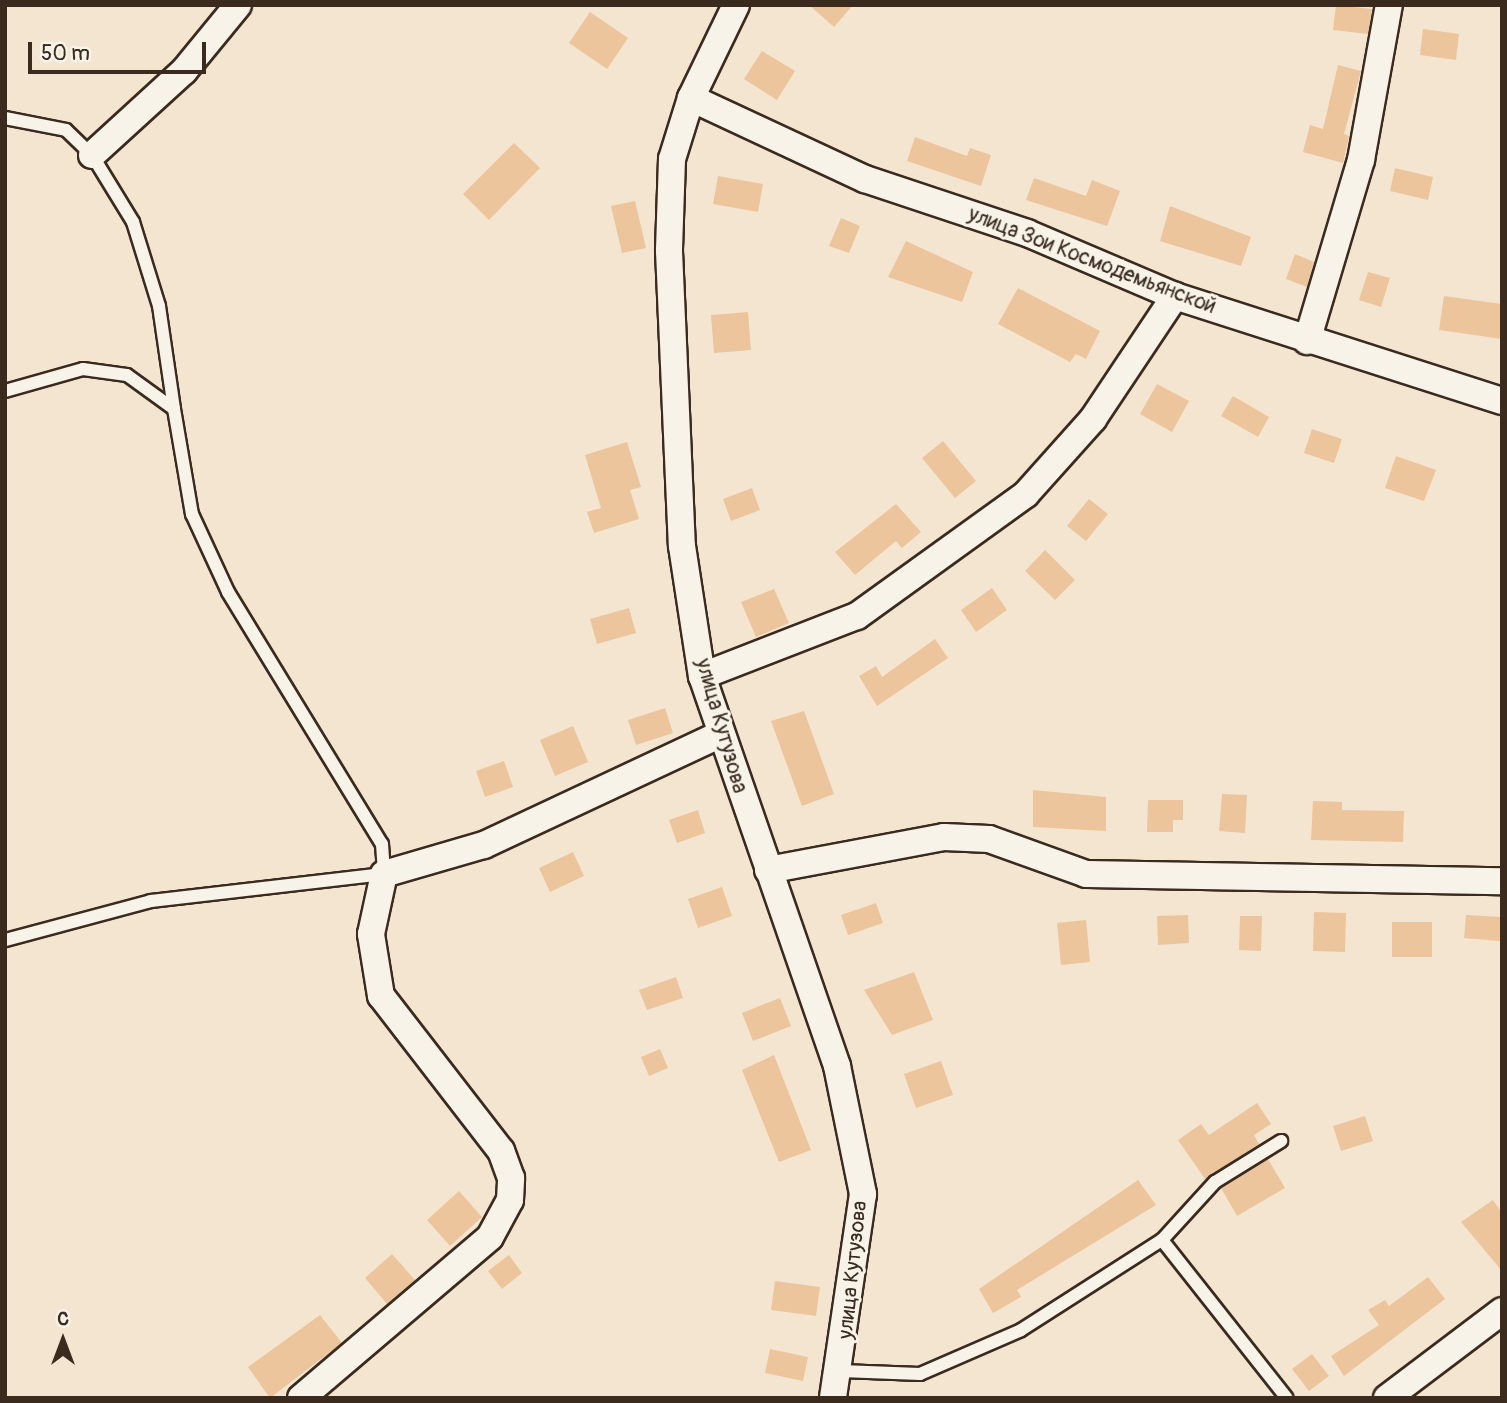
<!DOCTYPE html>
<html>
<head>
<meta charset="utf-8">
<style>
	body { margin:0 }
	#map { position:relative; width:1507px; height:1403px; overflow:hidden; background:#f4e5d1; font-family:Pangolin,sans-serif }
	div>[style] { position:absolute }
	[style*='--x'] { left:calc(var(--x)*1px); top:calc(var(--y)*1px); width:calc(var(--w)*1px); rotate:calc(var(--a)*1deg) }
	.building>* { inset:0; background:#ecc59c }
	.roads { filter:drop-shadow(2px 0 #3b2a1e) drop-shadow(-2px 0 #3b2a1e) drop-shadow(0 2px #3b2a1e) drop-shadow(0 -2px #3b2a1e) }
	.service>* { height:12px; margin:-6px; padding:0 6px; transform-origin:6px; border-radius:6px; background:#f7f3e8 }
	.minor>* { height:26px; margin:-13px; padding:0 13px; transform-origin:13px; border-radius:13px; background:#f7f3e8 }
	span { translate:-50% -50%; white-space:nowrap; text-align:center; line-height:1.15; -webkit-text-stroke:6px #f7f3e8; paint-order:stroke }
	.street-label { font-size:21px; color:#3b2a1e }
	.frame { position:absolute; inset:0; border:7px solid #3b2a1e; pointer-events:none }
	.north { position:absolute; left:28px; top:1305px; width:70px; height:70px; -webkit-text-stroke:5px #f7f3e8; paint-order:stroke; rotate:0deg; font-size:19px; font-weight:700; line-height:28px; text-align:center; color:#3b2a1e }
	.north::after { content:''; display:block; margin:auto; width:24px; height:32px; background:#3b2a1e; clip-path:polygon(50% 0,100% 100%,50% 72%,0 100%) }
	.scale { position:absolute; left:28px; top:42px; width:178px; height:32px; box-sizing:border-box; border:4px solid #3b2a1e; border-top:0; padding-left:9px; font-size:21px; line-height:24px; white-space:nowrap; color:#3b2a1e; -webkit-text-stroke:5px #f7f3e8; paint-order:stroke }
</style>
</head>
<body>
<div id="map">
	<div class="building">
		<i style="clip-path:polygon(809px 5px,853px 5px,834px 27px)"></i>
		<i style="clip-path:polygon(1336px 5px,1372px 9px,1368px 34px,1333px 30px)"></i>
		<i style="clip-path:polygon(590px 12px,628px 38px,607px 69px,569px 43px)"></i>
		<i style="clip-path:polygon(1423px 29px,1459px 34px,1456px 60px,1420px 55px)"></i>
		<i style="clip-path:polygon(762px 51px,795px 71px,777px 100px,744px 79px)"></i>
		<i style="clip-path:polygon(1338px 65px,1361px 71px,1344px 134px,1349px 136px,1343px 163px,1303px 152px,1310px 125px,1323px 129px)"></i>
		<i style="clip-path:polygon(915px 137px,967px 156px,970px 148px,991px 155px,981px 186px,907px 161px)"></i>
		<i style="clip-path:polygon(514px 143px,540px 168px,489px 220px,463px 194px)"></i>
		<i style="clip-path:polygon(1395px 168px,1433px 177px,1428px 200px,1390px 191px)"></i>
		<i style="clip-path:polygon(718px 176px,763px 184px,758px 212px,713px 204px)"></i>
		<i style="clip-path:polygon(1034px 178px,1086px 196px,1092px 180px,1120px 191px,1107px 226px,1026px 200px)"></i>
		<i style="clip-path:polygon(635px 201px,646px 248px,622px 253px,611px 206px)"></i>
		<i style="clip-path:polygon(1170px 206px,1251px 237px,1241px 266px,1160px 241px)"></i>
		<i style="clip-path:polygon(841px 218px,860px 226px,849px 253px,829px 246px)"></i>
		<i style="clip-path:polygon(906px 241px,973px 272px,962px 302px,888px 277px)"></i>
		<i style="clip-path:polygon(1295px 254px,1314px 262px,1307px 287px,1286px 279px)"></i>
		<i style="clip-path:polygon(1368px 272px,1390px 278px,1381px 307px,1359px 300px)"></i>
		<i style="clip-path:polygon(1018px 288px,1100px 331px,1086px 359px,1076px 354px,1070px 362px,998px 324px)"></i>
		<i style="clip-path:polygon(1444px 296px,1502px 304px,1502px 339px,1439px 330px)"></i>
		<i style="clip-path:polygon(748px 312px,751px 350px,714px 353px,711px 315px)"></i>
		<i style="clip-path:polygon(1157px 384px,1189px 401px,1172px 432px,1140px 414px)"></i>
		<i style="clip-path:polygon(1233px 396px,1269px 417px,1258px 437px,1221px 416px)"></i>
		<i style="clip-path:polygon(1312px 429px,1342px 439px,1334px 463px,1304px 453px)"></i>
		<i style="clip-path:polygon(943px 441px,976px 481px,955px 498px,922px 458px)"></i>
		<i style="clip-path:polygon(627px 442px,641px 487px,630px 490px,639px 519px,594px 533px,587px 512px,601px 508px,585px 455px)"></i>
		<i style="clip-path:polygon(1396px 456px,1436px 470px,1424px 501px,1385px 488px)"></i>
		<i style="clip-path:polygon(752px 488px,760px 510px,731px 521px,723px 499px)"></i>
		<i style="clip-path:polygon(1089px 499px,1108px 514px,1086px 541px,1067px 526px)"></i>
		<i style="clip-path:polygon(896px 504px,921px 532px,902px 548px,896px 541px,855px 575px,835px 552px)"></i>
		<i style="clip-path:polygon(1045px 550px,1075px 580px,1055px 600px,1025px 571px)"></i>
		<i style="clip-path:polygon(992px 588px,1007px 610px,976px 632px,961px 610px)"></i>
		<i style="clip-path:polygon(774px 589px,789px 623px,756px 637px,741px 602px)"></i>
		<i style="clip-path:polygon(629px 608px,636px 633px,597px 644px,590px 619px)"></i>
		<i style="clip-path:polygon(935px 639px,948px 658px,877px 706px,859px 676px,876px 666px,882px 677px)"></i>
		<i style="clip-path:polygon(665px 708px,673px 733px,636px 745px,628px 720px)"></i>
		<i style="clip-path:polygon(804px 711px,834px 794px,802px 806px,771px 721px)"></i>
		<i style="clip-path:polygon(573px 726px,588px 762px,555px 776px,540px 740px)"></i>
		<i style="clip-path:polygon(504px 761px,513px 787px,485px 797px,476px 771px)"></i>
		<i style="clip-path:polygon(1033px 790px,1106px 797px,1106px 831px,1033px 827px)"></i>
		<i style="clip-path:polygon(1222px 794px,1247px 795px,1245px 833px,1219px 831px)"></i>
		<i style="clip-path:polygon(1148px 800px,1183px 800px,1183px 820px,1173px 820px,1173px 832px,1147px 832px)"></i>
		<i style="clip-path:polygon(1313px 801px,1342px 802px,1342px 810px,1404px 811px,1403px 842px,1311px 840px)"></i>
		<i style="clip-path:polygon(698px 810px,705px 833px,677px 843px,669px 820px)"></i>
		<i style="clip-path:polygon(573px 852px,584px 876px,550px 892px,539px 868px)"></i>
		<i style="clip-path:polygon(722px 887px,732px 916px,698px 928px,688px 899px)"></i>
		<i style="clip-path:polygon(876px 903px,883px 923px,848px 935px,841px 915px)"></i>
		<i style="clip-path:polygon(1314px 912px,1346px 913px,1345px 952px,1313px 951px)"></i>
		<i style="clip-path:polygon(1188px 915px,1189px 943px,1158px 945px,1157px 916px)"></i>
		<i style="clip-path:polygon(1466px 915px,1502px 917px,1500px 941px,1464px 938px)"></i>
		<i style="clip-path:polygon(1240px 916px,1262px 916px,1261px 951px,1239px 950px)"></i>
		<i style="clip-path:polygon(1086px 920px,1090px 962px,1061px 965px,1057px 923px)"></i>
		<i style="clip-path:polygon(1392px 922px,1432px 922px,1432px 957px,1392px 957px)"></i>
		<i style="clip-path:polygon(914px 972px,933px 1020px,892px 1035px,864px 990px)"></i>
		<i style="clip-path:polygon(676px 977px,683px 998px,647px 1010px,639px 990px)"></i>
		<i style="clip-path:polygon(780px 998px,791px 1026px,753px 1041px,742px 1013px)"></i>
		<i style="clip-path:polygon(660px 1049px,668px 1068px,649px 1076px,641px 1057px)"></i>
		<i style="clip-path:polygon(774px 1055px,811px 1150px,779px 1162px,742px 1070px)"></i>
		<i style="clip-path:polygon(941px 1061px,953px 1095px,916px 1108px,904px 1074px)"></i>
		<i style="clip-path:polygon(1257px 1103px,1271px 1124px,1254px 1135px,1259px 1144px,1205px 1179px,1178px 1140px,1201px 1124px,1209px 1135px)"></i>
		<i style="clip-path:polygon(1365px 1116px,1373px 1141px,1341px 1151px,1333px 1126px)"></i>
		<i style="clip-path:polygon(1268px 1159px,1285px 1188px,1237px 1216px,1221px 1188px)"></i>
		<i style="clip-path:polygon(1138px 1180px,1156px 1205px,1017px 1290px,1021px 1297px,993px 1313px,979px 1289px)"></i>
		<i style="clip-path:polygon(459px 1191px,482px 1217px,450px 1246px,427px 1220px)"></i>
		<i style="clip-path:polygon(1493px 1200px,1502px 1213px,1502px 1271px,1461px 1222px)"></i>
		<i style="clip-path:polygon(392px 1254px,415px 1280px,387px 1304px,365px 1278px)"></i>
		<i style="clip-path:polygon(509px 1255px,522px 1273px,502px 1289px,488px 1271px)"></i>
		<i style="clip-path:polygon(1428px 1277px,1445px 1299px,1344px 1376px,1331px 1356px,1379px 1325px,1368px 1310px,1385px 1300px,1389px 1306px)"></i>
		<i style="clip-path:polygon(775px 1281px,820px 1287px,816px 1316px,771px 1310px)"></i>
		<i style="clip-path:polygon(320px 1315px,342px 1343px,270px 1398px,248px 1367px)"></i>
		<i style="clip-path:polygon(770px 1349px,808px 1357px,803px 1381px,765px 1373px)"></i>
		<i style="clip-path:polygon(1312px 1354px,1329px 1376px,1309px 1391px,1292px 1369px)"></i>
	</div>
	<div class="roads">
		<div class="service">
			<i style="--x:5;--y:118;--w:62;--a:11.1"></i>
			<i style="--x:66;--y:130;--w:36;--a:44"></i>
			<i style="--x:92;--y:155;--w:79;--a:58.5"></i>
			<i style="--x:133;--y:222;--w:88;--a:72.8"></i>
			<i style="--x:159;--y:306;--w:104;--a:81.7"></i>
			<i style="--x:5;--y:391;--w:81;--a:-15.8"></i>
			<i style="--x:83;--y:369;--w:44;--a:7.8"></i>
			<i style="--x:127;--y:375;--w:58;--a:35.9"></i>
			<i style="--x:174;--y:409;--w:107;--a:80.3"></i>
			<i style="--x:192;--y:514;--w:86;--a:65.2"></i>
			<i style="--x:228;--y:592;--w:295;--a:58.6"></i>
			<i style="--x:382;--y:844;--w:30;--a:86"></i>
			<i style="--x:384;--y:874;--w:235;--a:173.4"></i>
			<i style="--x:151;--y:901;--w:151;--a:165"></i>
			<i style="--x:1162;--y:1240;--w:201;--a:51.7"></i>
			<i style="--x:841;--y:1371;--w:79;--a:2.2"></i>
			<i style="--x:920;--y:1374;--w:110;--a:-23.5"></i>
			<i style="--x:1021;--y:1330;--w:167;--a:-32.6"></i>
			<i style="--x:1162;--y:1240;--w:79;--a:-47.6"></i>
			<i style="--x:1215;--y:1182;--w:78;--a:-31.8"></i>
		</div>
		<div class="minor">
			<i style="--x:736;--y:5;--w:103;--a:115.8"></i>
			<i style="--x:691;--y:98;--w:64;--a:107.3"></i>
			<i style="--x:672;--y:159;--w:92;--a:91.9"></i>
			<i style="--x:669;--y:251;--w:295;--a:87.5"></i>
			<i style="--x:682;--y:546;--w:132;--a:81.3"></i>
			<i style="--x:702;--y:676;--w:413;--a:70.9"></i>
			<i style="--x:837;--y:1066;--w:131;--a:78.5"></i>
			<i style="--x:863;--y:1194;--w:206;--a:98.4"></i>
			<i style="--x:691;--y:98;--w:192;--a:25"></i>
			<i style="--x:865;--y:179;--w:171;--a:18.4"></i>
			<i style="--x:1027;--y:233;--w:161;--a:23.1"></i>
			<i style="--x:1175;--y:296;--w:343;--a:17.8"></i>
			<i style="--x:92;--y:155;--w:125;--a:-42.4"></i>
			<i style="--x:184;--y:71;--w:85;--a:-50.7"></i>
			<i style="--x:1307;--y:341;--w:189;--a:-73.4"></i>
			<i style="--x:1361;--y:160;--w:158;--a:-79.8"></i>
			<i style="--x:702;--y:676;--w:166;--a:-21.2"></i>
			<i style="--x:857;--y:616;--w:208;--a:-35.8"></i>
			<i style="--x:1026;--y:494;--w:101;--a:-48.2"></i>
			<i style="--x:1093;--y:419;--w:148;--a:-56.3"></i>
			<i style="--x:768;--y:870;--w:179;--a:-10.6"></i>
			<i style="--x:944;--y:837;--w:45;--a:2.5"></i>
			<i style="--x:989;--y:839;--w:103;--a:19.8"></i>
			<i style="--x:1086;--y:874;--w:416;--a:1"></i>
			<i style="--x:301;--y:1398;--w:248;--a:-40.4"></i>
			<i style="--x:490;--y:1237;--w:42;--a:-61.6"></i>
			<i style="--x:510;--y:1200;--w:22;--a:-87"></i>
			<i style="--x:511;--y:1178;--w:29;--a:-110"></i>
			<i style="--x:501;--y:1151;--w:196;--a:-127.7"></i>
			<i style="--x:381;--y:996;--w:63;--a:-99.2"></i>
			<i style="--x:371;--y:934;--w:61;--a:-77.8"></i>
			<i style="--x:384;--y:874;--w:104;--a:-16.2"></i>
			<i style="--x:484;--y:845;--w:259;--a:-25.1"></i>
			<i style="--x:1387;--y:1398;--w:144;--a:-37.1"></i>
		</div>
	</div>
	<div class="street-label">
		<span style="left:1092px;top:261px;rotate:21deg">улица Зои Космодемьянской</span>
		<span style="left:721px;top:726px;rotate:74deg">улица Кутузова</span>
		<span style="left:853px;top:1270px;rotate:-84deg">улица Кутузова</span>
	</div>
	<div class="frame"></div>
	<div class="north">С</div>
	<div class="scale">50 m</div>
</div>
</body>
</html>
